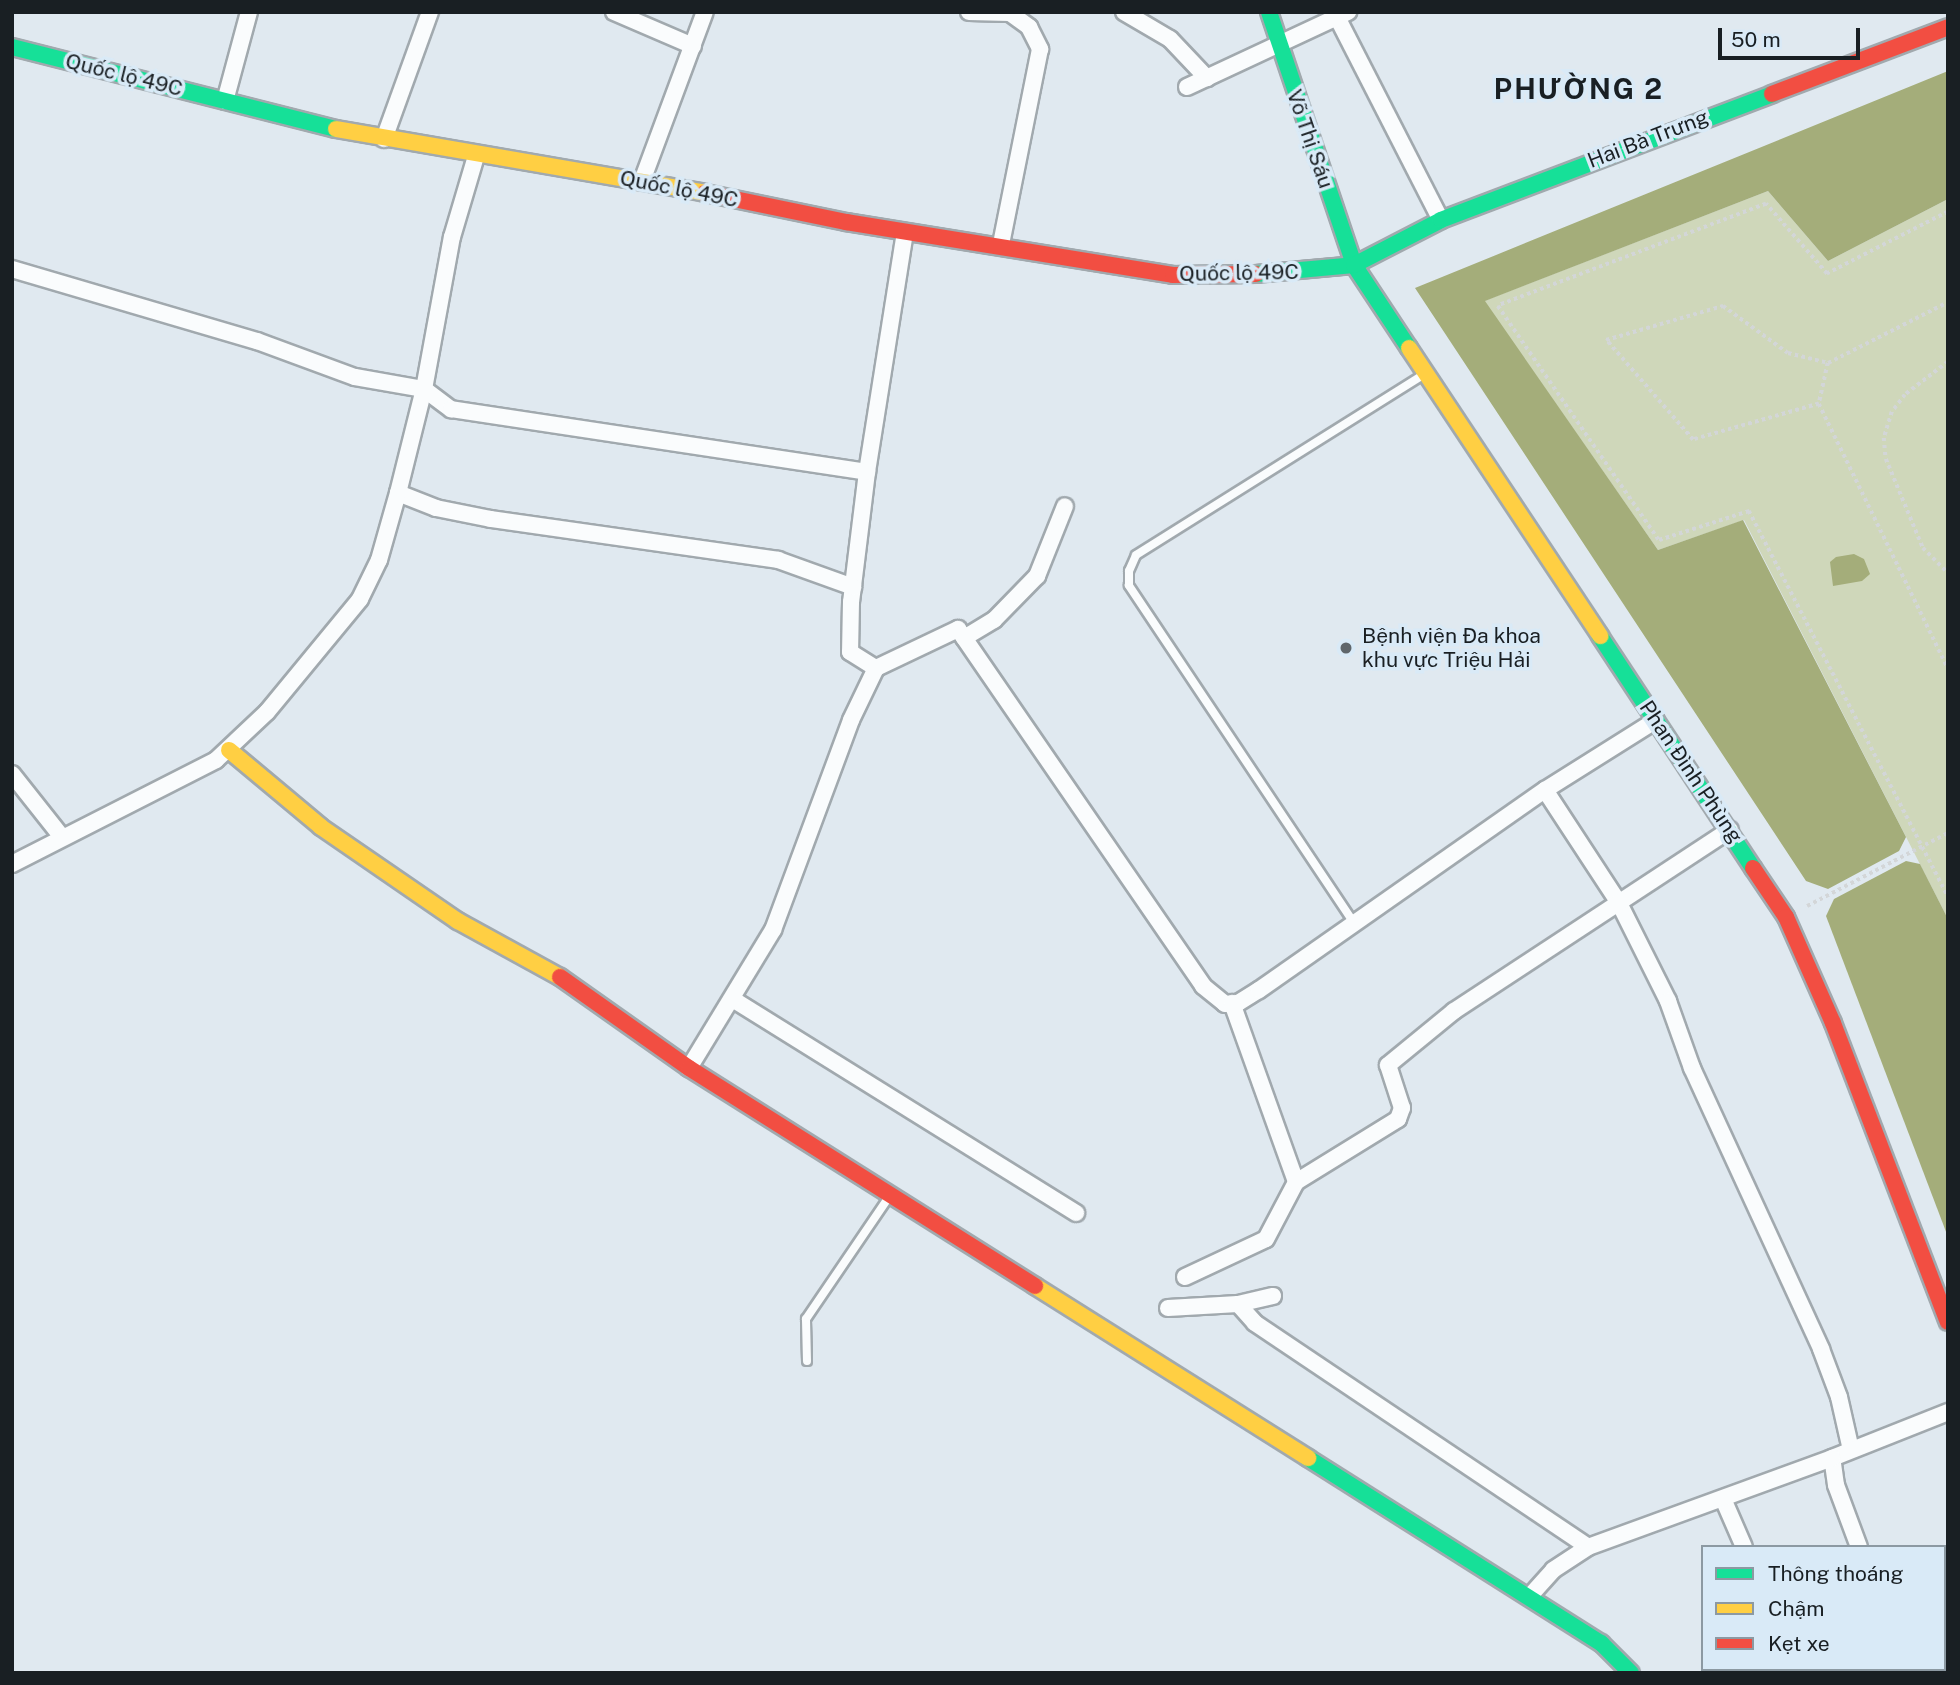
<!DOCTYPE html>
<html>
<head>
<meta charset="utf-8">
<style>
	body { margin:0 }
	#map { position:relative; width:1960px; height:1685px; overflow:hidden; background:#e0e9f0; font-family:"Public Sans",sans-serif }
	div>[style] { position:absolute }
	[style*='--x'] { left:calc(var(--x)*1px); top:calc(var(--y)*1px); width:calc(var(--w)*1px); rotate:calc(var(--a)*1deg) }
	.green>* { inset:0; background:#cfd7ba }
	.water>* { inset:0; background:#a4ad7a }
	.path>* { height:3.5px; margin-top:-1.75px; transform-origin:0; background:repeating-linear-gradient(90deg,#d3d6d8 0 3.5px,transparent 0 7px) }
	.roads { filter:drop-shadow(2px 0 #a1a9ae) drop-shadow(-2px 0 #a1a9ae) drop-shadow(0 2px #a1a9ae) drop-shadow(0 -2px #a1a9ae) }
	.lane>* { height:8px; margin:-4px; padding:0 4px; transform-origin:4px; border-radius:4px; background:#fafcfd }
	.street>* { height:16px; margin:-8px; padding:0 8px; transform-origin:8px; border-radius:8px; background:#fafcfd }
	.fast>* { height:16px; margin:-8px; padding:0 8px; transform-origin:8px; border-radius:8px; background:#16e098 }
	.slow>* { height:16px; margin:-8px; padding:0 8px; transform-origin:8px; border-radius:8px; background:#ffcf43 }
	.jam>* { height:16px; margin:-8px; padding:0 8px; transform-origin:8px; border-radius:8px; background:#f24e42 }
	.dots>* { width:19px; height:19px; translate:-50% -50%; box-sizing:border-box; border:4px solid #d9eaf7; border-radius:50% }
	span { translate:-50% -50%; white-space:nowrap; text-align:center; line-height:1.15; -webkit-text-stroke:7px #d9eaf7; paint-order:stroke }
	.street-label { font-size:21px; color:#191f23 }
	.poi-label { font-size:21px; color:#191f23 }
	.left { translate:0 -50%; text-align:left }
	.district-label { font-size:28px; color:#191f23; font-weight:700; letter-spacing:2px }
	.frame { position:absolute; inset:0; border:14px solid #191f23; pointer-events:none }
	.legend { position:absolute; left:1701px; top:1545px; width:245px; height:126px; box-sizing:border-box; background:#d9eaf7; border:2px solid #8c99a2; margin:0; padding:9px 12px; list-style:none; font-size:21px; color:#191f23 }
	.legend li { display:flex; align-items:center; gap:14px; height:35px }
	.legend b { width:35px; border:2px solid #8c99a2 }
	.scale { position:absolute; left:1718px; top:28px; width:142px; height:32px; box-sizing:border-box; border:4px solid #191f23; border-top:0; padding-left:9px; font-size:21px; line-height:24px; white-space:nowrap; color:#191f23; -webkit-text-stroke:5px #d9eaf7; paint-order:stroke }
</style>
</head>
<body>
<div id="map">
	<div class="green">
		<i style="clip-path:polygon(1768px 191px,1828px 261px,1948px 199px,1948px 919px,1744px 520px,1658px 550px,1484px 301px)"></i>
	</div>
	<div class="water">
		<i style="clip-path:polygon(1948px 71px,1948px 199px,1828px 261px,1768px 191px,1485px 301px,1658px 550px,1743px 520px,1906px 837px,1899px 851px,1828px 889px,1806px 881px,1415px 288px)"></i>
		<i style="clip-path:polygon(1854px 554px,1864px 559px,1870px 574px,1862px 581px,1833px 586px,1830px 562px,1836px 557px)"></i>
		<i style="clip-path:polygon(1906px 861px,1920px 864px,1948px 919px,1948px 1237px,1826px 916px,1834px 899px)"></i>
	</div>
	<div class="path">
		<i style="--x:1948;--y:212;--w:136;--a:152.9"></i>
		<i style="--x:1827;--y:274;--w:93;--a:-131.1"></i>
		<i style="--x:1766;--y:204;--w:287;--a:159.2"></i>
		<i style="--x:1498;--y:306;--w:284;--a:55.5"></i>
		<i style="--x:1659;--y:540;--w:95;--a:-17.9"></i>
		<i style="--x:1749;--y:511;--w:433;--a:62.7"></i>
		<i style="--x:1948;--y:362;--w:54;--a:142.5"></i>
		<i style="--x:1905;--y:395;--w:21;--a:127"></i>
		<i style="--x:1892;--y:412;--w:27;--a:107"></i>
		<i style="--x:1884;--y:438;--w:21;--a:85"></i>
		<i style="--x:1886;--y:459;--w:96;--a:67.4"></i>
		<i style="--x:1923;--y:548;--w:35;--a:45"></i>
		<i style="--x:1828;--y:363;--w:42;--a:102.4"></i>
		<i style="--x:1819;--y:404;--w:295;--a:64"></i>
		<i style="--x:1819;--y:404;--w:131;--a:164.1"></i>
		<i style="--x:1693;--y:440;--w:133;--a:-131"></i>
		<i style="--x:1606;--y:340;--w:122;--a:-16.2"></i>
		<i style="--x:1723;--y:306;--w:80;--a:35.9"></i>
		<i style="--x:1788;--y:353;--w:41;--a:14"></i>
		<i style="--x:1828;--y:363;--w:135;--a:-26.9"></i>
		<i style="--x:1807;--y:906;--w:159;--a:-27.4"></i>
	</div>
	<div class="roads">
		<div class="lane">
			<i style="--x:1354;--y:923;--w:406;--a:-123.7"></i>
			<i style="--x:1129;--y:585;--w:14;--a:-90"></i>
			<i style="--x:1129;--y:571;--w:17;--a:-66"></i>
			<i style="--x:1136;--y:555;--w:335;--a:-32.1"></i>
			<i style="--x:807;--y:1361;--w:42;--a:-91.4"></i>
			<i style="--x:806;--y:1319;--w:148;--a:-55.8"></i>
		</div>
		<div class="street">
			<i style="--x:614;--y:12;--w:86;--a:23.3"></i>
			<i style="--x:969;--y:12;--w:41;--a:1.4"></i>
			<i style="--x:1010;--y:13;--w:24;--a:36"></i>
			<i style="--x:1029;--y:27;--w:25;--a:63"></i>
			<i style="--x:1040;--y:49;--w:199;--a:101.3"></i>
			<i style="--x:1124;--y:12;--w:53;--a:30.4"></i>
			<i style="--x:1170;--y:39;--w:54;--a:46.5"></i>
			<i style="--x:1337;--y:17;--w:228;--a:62.9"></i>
			<i style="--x:1187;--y:87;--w:178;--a:-25"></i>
			<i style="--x:225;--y:101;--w:92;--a:-74.9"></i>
			<i style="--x:384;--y:139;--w:135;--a:-70.1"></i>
			<i style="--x:642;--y:181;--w:180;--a:-69.6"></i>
			<i style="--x:905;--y:232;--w:243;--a:99"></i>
			<i style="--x:867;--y:472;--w:131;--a:97"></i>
			<i style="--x:851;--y:602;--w:50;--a:91.1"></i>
			<i style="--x:850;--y:652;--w:31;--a:32"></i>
			<i style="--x:876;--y:668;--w:91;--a:-25.4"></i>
			<i style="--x:958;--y:629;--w:433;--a:55.5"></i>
			<i style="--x:1203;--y:986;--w:28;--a:39"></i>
			<i style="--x:1225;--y:1004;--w:13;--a:-4"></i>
			<i style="--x:1238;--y:1003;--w:25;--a:-32"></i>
			<i style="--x:1259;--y:990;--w:349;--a:-35"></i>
			<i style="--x:1545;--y:790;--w:131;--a:-32.2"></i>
			<i style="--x:12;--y:269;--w:255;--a:16.4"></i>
			<i style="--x:257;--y:341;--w:104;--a:20.2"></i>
			<i style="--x:355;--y:377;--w:70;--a:9.9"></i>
			<i style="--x:424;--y:389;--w:34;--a:37"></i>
			<i style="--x:451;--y:409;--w:421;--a:8.6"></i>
			<i style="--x:398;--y:493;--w:41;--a:21.5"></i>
			<i style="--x:436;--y:508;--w:56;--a:11.3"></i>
			<i style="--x:491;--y:519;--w:290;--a:8.1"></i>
			<i style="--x:778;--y:560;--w:80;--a:19.8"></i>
			<i style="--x:964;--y:638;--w:35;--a:-31"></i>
			<i style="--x:994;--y:620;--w:62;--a:-45.7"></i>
			<i style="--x:1037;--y:576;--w:75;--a:-68.2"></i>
			<i style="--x:12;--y:774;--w:80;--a:51.6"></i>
			<i style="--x:1545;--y:790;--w:135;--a:56.8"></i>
			<i style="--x:1619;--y:903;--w:110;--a:63.4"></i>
			<i style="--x:1668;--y:1001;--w:71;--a:70.3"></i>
			<i style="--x:1692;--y:1068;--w:309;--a:65.3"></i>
			<i style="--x:1821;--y:1349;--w:51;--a:69.4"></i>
			<i style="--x:1839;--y:1397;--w:54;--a:77.2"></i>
			<i style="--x:12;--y:864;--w:229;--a:-27"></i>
			<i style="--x:216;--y:760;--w:70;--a:-43.3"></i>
			<i style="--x:267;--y:712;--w:146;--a:-50.5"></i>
			<i style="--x:360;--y:599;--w:43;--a:-64"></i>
			<i style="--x:379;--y:560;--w:70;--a:-74.2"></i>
			<i style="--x:398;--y:493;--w:107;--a:-76"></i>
			<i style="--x:424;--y:389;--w:155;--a:-79.6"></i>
			<i style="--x:452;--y:237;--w:84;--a:-73.5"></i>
			<i style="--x:734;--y:1000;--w:403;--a:31.9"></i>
			<i style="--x:1232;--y:1003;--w:190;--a:70.3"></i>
			<i style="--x:689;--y:1068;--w:162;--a:-58.7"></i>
			<i style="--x:773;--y:930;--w:224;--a:-69.6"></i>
			<i style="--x:851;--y:720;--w:58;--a:-64.3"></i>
			<i style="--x:1185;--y:1277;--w:89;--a:-25.1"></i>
			<i style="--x:1266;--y:1239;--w:64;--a:-62.2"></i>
			<i style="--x:1296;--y:1182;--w:120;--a:-31.7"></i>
			<i style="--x:1398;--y:1119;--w:12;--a:-70"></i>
			<i style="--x:1402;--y:1108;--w:45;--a:-108"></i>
			<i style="--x:1388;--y:1065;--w:85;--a:-39.3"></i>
			<i style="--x:1454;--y:1011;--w:330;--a:-33.3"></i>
			<i style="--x:1238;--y:1304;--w:25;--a:48"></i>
			<i style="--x:1255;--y:1323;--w:401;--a:33.9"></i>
			<i style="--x:1168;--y:1308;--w:70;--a:-3.3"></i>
			<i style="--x:1238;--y:1304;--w:36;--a:-13"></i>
			<i style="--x:1724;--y:1501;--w:50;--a:66.5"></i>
			<i style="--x:1859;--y:1547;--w:66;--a:-110.4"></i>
			<i style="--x:1836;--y:1485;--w:27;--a:-98"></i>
			<i style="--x:1832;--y:1458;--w:125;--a:-21.6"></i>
			<i style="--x:1529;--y:1597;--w:36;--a:-48"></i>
			<i style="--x:1553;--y:1570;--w:42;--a:-33.3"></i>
			<i style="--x:1588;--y:1547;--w:260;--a:-20"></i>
			<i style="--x:1817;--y:1669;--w:5;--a:53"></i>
			<i style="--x:1934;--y:1669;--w:5;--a:53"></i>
		</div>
		<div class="fast">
			<i style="--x:1269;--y:12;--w:267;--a:71.4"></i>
			<i style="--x:1354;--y:265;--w:100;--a:56.5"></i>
			<i style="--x:12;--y:47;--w:334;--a:14.2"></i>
			<i style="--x:1256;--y:274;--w:98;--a:-5.2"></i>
			<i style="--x:1354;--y:265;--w:98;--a:-27.3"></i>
			<i style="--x:1441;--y:220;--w:354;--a:-20.8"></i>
			<i style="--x:1600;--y:636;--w:278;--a:56.6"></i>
			<i style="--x:1308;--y:1458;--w:347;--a:32.3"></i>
			<i style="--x:1601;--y:1643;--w:42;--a:45"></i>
		</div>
		<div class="slow">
			<i style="--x:336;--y:129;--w:375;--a:9.8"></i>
			<i style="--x:1409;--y:348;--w:346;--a:56.4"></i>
			<i style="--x:229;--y:750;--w:120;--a:39.9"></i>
			<i style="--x:321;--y:827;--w:166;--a:34.5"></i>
			<i style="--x:458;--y:921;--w:116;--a:28.8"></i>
			<i style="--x:1035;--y:1286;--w:323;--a:32.2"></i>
		</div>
		<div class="jam">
			<i style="--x:1772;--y:94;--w:188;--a:-20.8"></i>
			<i style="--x:705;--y:193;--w:144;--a:11.6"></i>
			<i style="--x:846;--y:222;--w:331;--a:9.2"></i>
			<i style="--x:1173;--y:275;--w:83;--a:-0.7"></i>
			<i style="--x:1753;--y:868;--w:59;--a:56"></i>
			<i style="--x:1786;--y:917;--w:116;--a:66.1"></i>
			<i style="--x:1833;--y:1023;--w:320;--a:69"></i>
			<i style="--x:560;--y:977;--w:158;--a:35.2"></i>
			<i style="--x:689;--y:1068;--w:409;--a:32.2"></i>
		</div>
	</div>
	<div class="dots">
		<i style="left:1346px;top:648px;background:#5f666b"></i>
	</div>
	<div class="street-label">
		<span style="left:124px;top:75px;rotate:14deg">Quốc lộ 49C</span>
		<span style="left:1310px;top:139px;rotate:71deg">Võ Thị Sáu</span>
		<span style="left:1648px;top:139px;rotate:-21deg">Hai Bà Trưng</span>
		<span style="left:679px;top:189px;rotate:11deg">Quốc lộ 49C</span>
		<span style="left:1239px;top:273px;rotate:-1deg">Quốc lộ 49C</span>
		<span style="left:1691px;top:772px;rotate:56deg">Phan Đình Phùng</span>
	</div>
	<div class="poi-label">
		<span class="left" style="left:1362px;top:648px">Bệnh viện Đa khoa<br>khu vực Triệu Hải</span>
	</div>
	<div class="district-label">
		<span style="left:1579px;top:89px">PHƯỜNG 2</span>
	</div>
	<div class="frame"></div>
	<ul class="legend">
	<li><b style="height:9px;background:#16e098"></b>Thông thoáng</li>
	<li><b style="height:9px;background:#ffcf43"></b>Chậm</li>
	<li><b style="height:9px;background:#f24e42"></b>Kẹt xe</li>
	</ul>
	<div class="scale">50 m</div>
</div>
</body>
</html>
